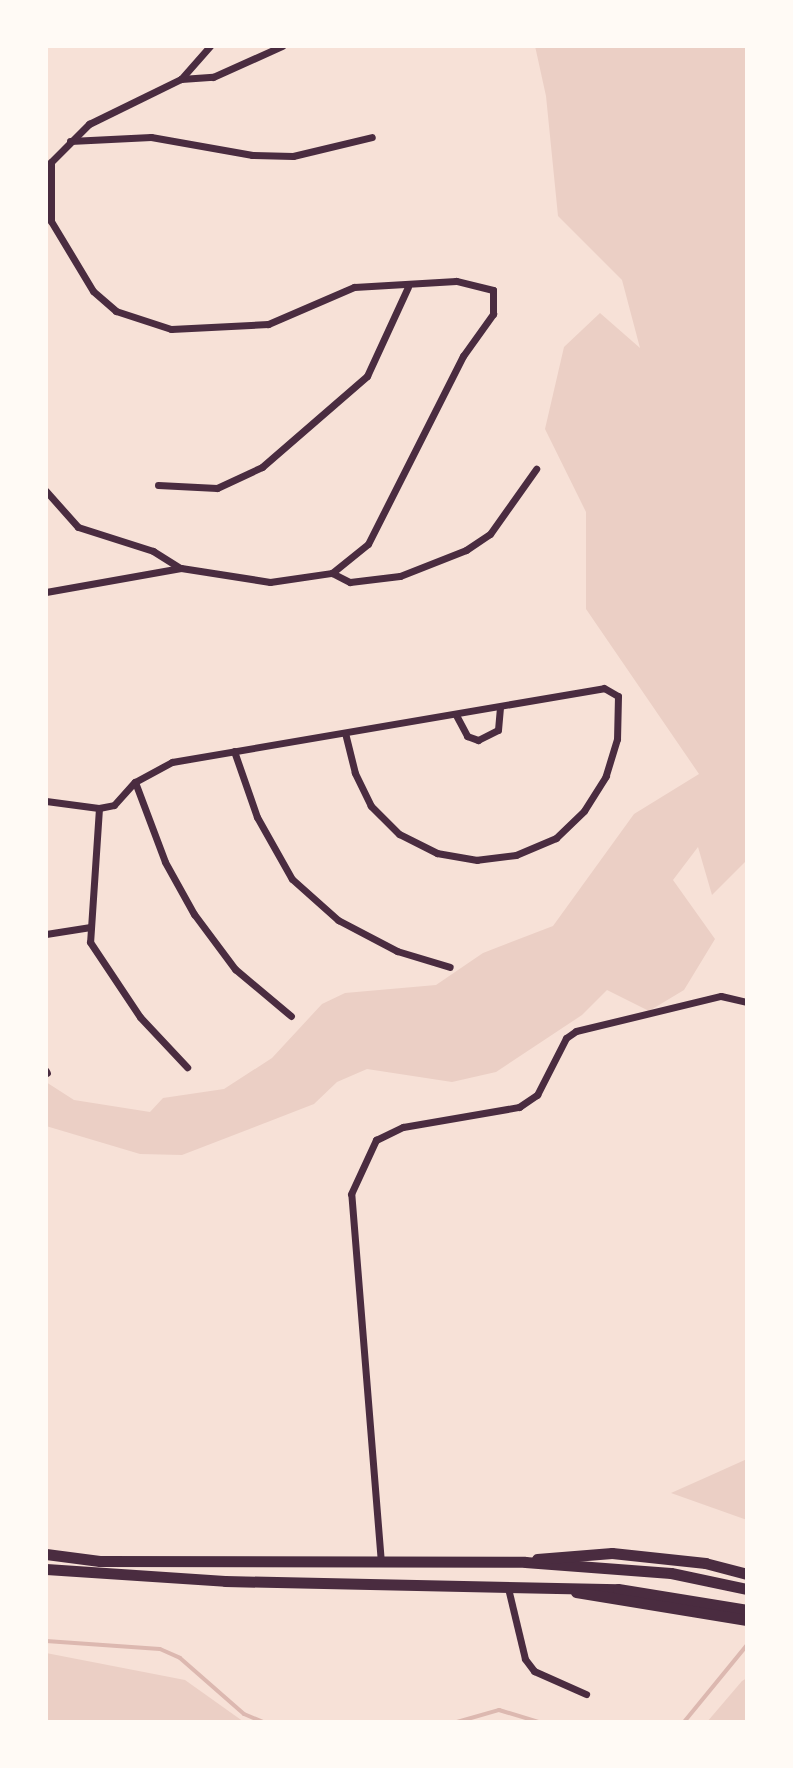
<!DOCTYPE html>
<html>
<head>
<meta charset="utf-8">
<style>
	body { margin:0 }
	#map { position:relative; width:793px; height:1768px; overflow:hidden; background:#f7e1d7; font-family:Cabin,sans-serif }
	div>[style] { position:absolute }
	[style*='--x'] { left:calc(var(--x)*1px); top:calc(var(--y)*1px); width:calc(var(--w)*1px); rotate:calc(var(--a)*1deg) }
	.green>* { inset:0; background:#ebcfc5 }
	.stream>* { height:4px; margin:-2px; padding:0 2px; transform-origin:2px; border-radius:2px; background:#dcb8b0 }
	.minor>* { height:7px; margin:-3.5px; padding:0 3.5px; transform-origin:3.5px; border-radius:3.5px; background:#4a2c40 }
	.trunk>* { height:11px; margin:-5.5px; padding:0 5.5px; transform-origin:5.5px; border-radius:5.5px; background:#4a2c40 }
	span { translate:-50% -50%; white-space:nowrap; text-align:center; line-height:1.15; -webkit-text-stroke:6px #fffaf5; paint-order:stroke }
	.frame { position:absolute; inset:0; border:48px solid #fffaf5; pointer-events:none }
</style>
</head>
<body>
<div id="map">
	<div class="green">
		<i style="clip-path:polygon(535px 46px,747px 46px,747px 860px,712px 895px,698px 847px,673px 880px,715px 939px,684px 990px,649px 1011px,607px 990px,582px 1015px,496px 1072px,452px 1082px,367px 1069px,337px 1082px,314px 1104px,182px 1155px,140px 1154px,46px 1126px,46px 1082px,74px 1100px,150px 1112px,163px 1098px,224px 1089px,272px 1058px,322px 1004px,345px 993px,436px 985px,483px 953px,553px 926px,634px 814px,699px 774px,586px 609px,586px 512px,545px 429px,564px 347px,600px 313px,640px 348px,622px 280px,558px 216px,546px 96px)"></i>
		<i style="clip-path:polygon(747px 1459px,747px 1520px,671px 1493px,707px 1477px)"></i>
		<i style="clip-path:polygon(46px 1653px,185px 1680px,244px 1722px,46px 1722px)"></i>
		<i style="clip-path:polygon(747px 1678px,747px 1722px,707px 1722px,742px 1681px)"></i>
	</div>
	<div class="stream">
		<i style="--x:46;--y:1641;--w:114;--a:4"></i>
		<i style="--x:160;--y:1649;--w:22;--a:24"></i>
		<i style="--x:180;--y:1658;--w:85;--a:41.2"></i>
		<i style="--x:244;--y:1714;--w:21;--a:23"></i>
		<i style="--x:457;--y:1722;--w:44;--a:-15.9"></i>
		<i style="--x:499;--y:1710;--w:42;--a:16.7"></i>
		<i style="--x:684;--y:1722;--w:99;--a:-50.7"></i>
	</div>
	<div class="minor">
		<i style="--x:181;--y:79;--w:32;--a:-4"></i>
		<i style="--x:213;--y:77;--w:76;--a:-24.2"></i>
		<i style="--x:70;--y:141;--w:81;--a:-2.8"></i>
		<i style="--x:151;--y:137;--w:103;--a:10.1"></i>
		<i style="--x:252;--y:155;--w:41;--a:1.4"></i>
		<i style="--x:293;--y:156;--w:81;--a:-13.5"></i>
		<i style="--x:158;--y:485;--w:59;--a:2.9"></i>
		<i style="--x:217;--y:488;--w:50;--a:-25"></i>
		<i style="--x:262;--y:467;--w:139;--a:-40.9"></i>
		<i style="--x:367;--y:376;--w:98;--a:-65.3"></i>
		<i style="--x:46;--y:491;--w:48;--a:48.4"></i>
		<i style="--x:78;--y:527;--w:79;--a:17.7"></i>
		<i style="--x:153;--y:551;--w:31;--a:32"></i>
		<i style="--x:332;--y:573;--w:20;--a:27"></i>
		<i style="--x:350;--y:582;--w:50;--a:-6.8"></i>
		<i style="--x:400;--y:576;--w:71;--a:-21.5"></i>
		<i style="--x:466;--y:550;--w:29;--a:-34"></i>
		<i style="--x:490;--y:534;--w:80;--a:-54.7"></i>
		<i style="--x:46;--y:592;--w:137;--a:-10.1"></i>
		<i style="--x:181;--y:568;--w:90;--a:8.9"></i>
		<i style="--x:270;--y:582;--w:63;--a:-8.3"></i>
		<i style="--x:332;--y:573;--w:46;--a:-38.9"></i>
		<i style="--x:368;--y:544;--w:211;--a:-63.2"></i>
		<i style="--x:463;--y:356;--w:52;--a:-54.5"></i>
		<i style="--x:493;--y:314;--w:24;--a:-90"></i>
		<i style="--x:493;--y:290;--w:38;--a:-166"></i>
		<i style="--x:456;--y:281;--w:102;--a:176.6"></i>
		<i style="--x:354;--y:287;--w:94;--a:156.7"></i>
		<i style="--x:268;--y:324;--w:97;--a:177"></i>
		<i style="--x:171;--y:329;--w:58;--a:-161.9"></i>
		<i style="--x:116;--y:311;--w:30;--a:-139"></i>
		<i style="--x:93;--y:291;--w:82;--a:-121"></i>
		<i style="--x:51;--y:221;--w:59;--a:-90"></i>
		<i style="--x:51;--y:162;--w:54;--a:-45"></i>
		<i style="--x:89;--y:124;--w:102;--a:-26.1"></i>
		<i style="--x:181;--y:79;--w:44;--a:-48.7"></i>
		<i style="--x:456;--y:715;--w:24;--a:62"></i>
		<i style="--x:467;--y:736;--w:12;--a:20"></i>
		<i style="--x:478;--y:740;--w:22;--a:-27"></i>
		<i style="--x:498;--y:730;--w:23;--a:-85"></i>
		<i style="--x:234;--y:751;--w:70;--a:70.8"></i>
		<i style="--x:257;--y:817;--w:71;--a:60.6"></i>
		<i style="--x:292;--y:879;--w:62;--a:41.7"></i>
		<i style="--x:338;--y:920;--w:67;--a:27.7"></i>
		<i style="--x:397;--y:951;--w:55;--a:16.8"></i>
		<i style="--x:135;--y:782;--w:85;--a:69.4"></i>
		<i style="--x:165;--y:862;--w:60;--a:60.9"></i>
		<i style="--x:194;--y:914;--w:69;--a:53.3"></i>
		<i style="--x:235;--y:969;--w:73;--a:40"></i>
		<i style="--x:46;--y:801;--w:53;--a:7.5"></i>
		<i style="--x:99;--y:808;--w:15;--a:-11"></i>
		<i style="--x:114;--y:805;--w:31;--a:-48"></i>
		<i style="--x:135;--y:782;--w:42;--a:-28.4"></i>
		<i style="--x:172;--y:762;--w:438;--a:-9.7"></i>
		<i style="--x:604;--y:688;--w:16;--a:30"></i>
		<i style="--x:618;--y:696;--w:43;--a:91.3"></i>
		<i style="--x:617;--y:739;--w:39;--a:107"></i>
		<i style="--x:606;--y:776;--w:41;--a:122.2"></i>
		<i style="--x:584;--y:811;--w:39;--a:136"></i>
		<i style="--x:556;--y:838;--w:43;--a:157"></i>
		<i style="--x:516;--y:855;--w:39;--a:173"></i>
		<i style="--x:477;--y:860;--w:41;--a:-170.1"></i>
		<i style="--x:437;--y:853;--w:42;--a:-153.4"></i>
		<i style="--x:399;--y:834;--w:40;--a:-135"></i>
		<i style="--x:371;--y:806;--w:37;--a:-116"></i>
		<i style="--x:355;--y:773;--w:41;--a:-104"></i>
		<i style="--x:99;--y:808;--w:134;--a:93.8"></i>
		<i style="--x:90;--y:942;--w:90;--a:56.3"></i>
		<i style="--x:140;--y:1017;--w:69;--a:46.8"></i>
		<i style="--x:46;--y:934;--w:45;--a:-9"></i>
		<i style="--x:46;--y:1071;--w:2;--a:63"></i>
		<i style="--x:381;--y:1563;--w:370;--a:-94.6"></i>
		<i style="--x:351;--y:1194;--w:60;--a:-65.2"></i>
		<i style="--x:376;--y:1140;--w:30;--a:-26"></i>
		<i style="--x:403;--y:1127;--w:118;--a:-9.8"></i>
		<i style="--x:519;--y:1107;--w:22;--a:-34"></i>
		<i style="--x:537;--y:1095;--w:64;--a:-63"></i>
		<i style="--x:566;--y:1038;--w:12;--a:-35"></i>
		<i style="--x:576;--y:1031;--w:149;--a:-13.6"></i>
		<i style="--x:721;--y:996;--w:27;--a:13"></i>
		<i style="--x:508;--y:1588;--w:73;--a:76.5"></i>
		<i style="--x:525;--y:1659;--w:15;--a:53"></i>
		<i style="--x:534;--y:1671;--w:57;--a:23.9"></i>
	</div>
	<div class="trunk">
		<i style="--x:46;--y:1554;--w:54;--a:7.4"></i>
		<i style="--x:100;--y:1561;--w:425;--a:0.1"></i>
		<i style="--x:525;--y:1562;--w:146;--a:4.3"></i>
		<i style="--x:671;--y:1573;--w:78;--a:11.9"></i>
		<i style="--x:537;--y:1559;--w:75;--a:-4.6"></i>
		<i style="--x:612;--y:1553;--w:94;--a:6.1"></i>
		<i style="--x:705;--y:1563;--w:43;--a:14.7"></i>
		<i style="--x:46;--y:1569;--w:179;--a:3.8"></i>
		<i style="--x:225;--y:1581;--w:393;--a:1.2"></i>
		<i style="--x:618;--y:1589;--w:131;--a:9.2"></i>
		<i style="--x:576;--y:1592;--w:173;--a:9.3"></i>
	</div>
	<div class="frame"></div>
</div>
</body>
</html>
